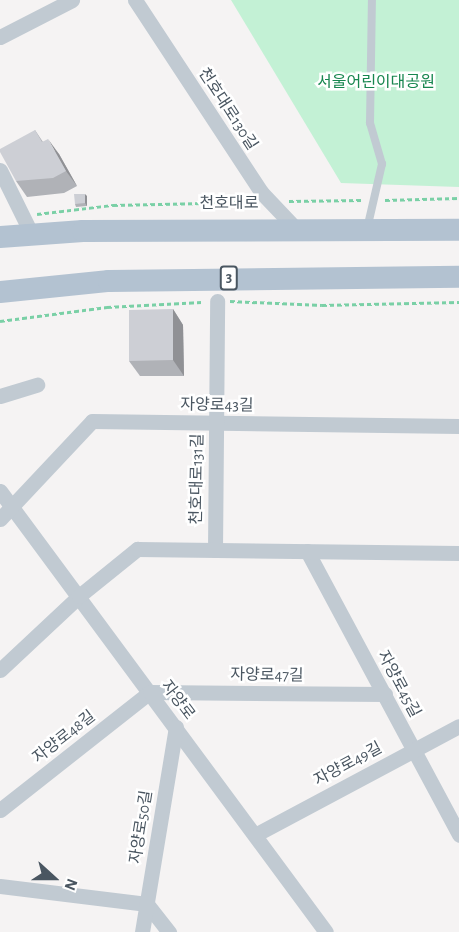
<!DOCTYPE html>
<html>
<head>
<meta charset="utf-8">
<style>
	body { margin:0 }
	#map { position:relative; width:459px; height:932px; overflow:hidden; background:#f5f3f3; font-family:"Alegreya Sans","Noto Sans KR",sans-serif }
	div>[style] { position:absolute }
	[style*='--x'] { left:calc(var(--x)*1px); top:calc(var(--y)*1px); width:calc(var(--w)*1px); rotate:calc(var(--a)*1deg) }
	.green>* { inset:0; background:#c3f1d5 }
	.path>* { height:3px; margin-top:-1.5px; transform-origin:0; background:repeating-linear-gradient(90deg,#7ad0a6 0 4.5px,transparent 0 7.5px) }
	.service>* { height:8px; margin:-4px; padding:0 4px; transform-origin:4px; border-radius:4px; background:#c1cad2 }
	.minor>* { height:15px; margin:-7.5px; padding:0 7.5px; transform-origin:7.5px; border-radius:7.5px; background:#c1cad2 }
	.primary>* { height:22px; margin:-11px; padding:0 11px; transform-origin:11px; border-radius:11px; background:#b3c2d1 }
	.wall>* { inset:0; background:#b0b2b7 }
	.shaded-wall>* { inset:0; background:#909195 }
	.building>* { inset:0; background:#cdcfd5 }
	span { translate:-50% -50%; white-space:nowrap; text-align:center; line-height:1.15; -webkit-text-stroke:5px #fff; paint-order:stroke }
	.shield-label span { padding:2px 4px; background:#fff; border:2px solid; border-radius:4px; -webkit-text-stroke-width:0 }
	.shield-label { font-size:15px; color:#4a5661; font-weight:700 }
	.park-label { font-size:16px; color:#17864f }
	.street-label { font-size:16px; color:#4a5661 }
	.north { position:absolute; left:24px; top:848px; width:60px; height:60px; -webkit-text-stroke:4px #fff; paint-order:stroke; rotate:111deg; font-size:16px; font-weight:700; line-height:24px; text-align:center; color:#4a5661 }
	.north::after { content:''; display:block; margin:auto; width:21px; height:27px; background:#4a5661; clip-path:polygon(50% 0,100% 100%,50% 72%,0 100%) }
</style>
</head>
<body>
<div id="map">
	<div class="green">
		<i style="clip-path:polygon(231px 0,459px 0,459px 187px,341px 183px)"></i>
	</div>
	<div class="path">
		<i style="--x:385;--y:200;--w:74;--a:-1.5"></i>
		<i style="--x:289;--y:201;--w:74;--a:-0.8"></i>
		<i style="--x:37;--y:214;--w:77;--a:-6.8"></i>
		<i style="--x:113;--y:205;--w:139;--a:-1.2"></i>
		<i style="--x:230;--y:301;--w:92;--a:2.5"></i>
		<i style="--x:322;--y:305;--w:137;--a:-1.3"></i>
		<i style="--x:0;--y:321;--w:108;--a:-7.5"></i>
		<i style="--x:107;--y:307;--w:95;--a:-3"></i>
	</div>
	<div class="service">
		<i style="--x:367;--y:229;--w:67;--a:-77"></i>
		<i style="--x:382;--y:164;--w:43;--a:-106.3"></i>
		<i style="--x:370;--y:123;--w:123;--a:-89.1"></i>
	</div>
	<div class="minor">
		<i style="--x:135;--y:0;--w:230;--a:56.7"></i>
		<i style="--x:261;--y:192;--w:55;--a:46.5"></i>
		<i style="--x:0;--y:37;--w:81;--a:-27.2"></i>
		<i style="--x:0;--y:170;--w:70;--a:63.8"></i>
		<i style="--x:0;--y:396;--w:39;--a:-17"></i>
		<i style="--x:0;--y:491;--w:548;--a:53.53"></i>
		<i style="--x:0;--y:519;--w:134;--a:-46.8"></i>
		<i style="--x:92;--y:421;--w:367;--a:0.8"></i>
		<i style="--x:215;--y:550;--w:249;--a:-89.5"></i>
		<i style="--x:307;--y:551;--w:322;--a:61.8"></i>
		<i style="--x:0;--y:670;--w:108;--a:-43.1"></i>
		<i style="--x:79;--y:596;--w:75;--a:-39"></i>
		<i style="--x:137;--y:549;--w:322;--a:0.7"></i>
		<i style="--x:0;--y:810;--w:191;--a:-38.2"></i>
		<i style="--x:150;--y:692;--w:235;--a:0.5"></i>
		<i style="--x:255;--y:835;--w:231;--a:-28.1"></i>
		<i style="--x:0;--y:886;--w:148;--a:7"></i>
		<i style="--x:147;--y:904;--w:36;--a:52"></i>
		<i style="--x:142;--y:932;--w:208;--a:-80.6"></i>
	</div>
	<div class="primary">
		<i style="--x:0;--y:237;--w:83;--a:-4.1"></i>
		<i style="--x:83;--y:231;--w:376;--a:-0.2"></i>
		<i style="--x:0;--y:292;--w:110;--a:-5.8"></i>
		<i style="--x:109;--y:281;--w:350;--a:-0.7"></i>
	</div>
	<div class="wall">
		<i style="clip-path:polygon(35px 130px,43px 142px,59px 154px,77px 186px,64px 193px,27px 197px,16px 181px)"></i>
		<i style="clip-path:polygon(87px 196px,87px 206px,76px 207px,75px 204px)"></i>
		<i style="clip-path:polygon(173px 309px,183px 325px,184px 376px,140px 376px,129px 361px)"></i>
	</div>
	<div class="shaded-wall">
		<i style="clip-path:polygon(48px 139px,59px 154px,77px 186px,66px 171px)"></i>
		<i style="clip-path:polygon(85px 194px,87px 196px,87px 206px,85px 203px)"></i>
		<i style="clip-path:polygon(173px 309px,183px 325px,184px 376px,173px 360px)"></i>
	</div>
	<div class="building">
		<i style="clip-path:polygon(35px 130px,42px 142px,48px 139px,66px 171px,53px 178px,16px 181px,0 152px,0 149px)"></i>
		<i style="clip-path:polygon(74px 194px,85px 194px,85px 203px,75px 204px)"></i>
		<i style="clip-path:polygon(173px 309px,173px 360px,129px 361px,129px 310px)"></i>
	</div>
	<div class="shield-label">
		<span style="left:229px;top:278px">3</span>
	</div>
	<div class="park-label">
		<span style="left:376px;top:82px">서울어린이대공원</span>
	</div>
	<div class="street-label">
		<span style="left:228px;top:109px;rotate:57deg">천호대로130길</span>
		<span style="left:229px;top:203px">천호대로</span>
		<span style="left:217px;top:405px;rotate:1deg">자양로43길</span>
		<span style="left:197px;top:479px;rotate:-89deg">천호대로131길</span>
		<span style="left:267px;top:675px;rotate:1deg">자양로47길</span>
		<span style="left:399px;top:684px;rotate:62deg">자양로45길</span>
		<span style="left:178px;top:700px;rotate:53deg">자양로</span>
		<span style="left:64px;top:737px;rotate:-38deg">자양로48길</span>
		<span style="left:348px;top:764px;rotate:-28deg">자양로49길</span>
		<span style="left:141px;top:827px;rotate:-81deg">자양로50길</span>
	</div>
	<div class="north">N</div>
</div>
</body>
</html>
